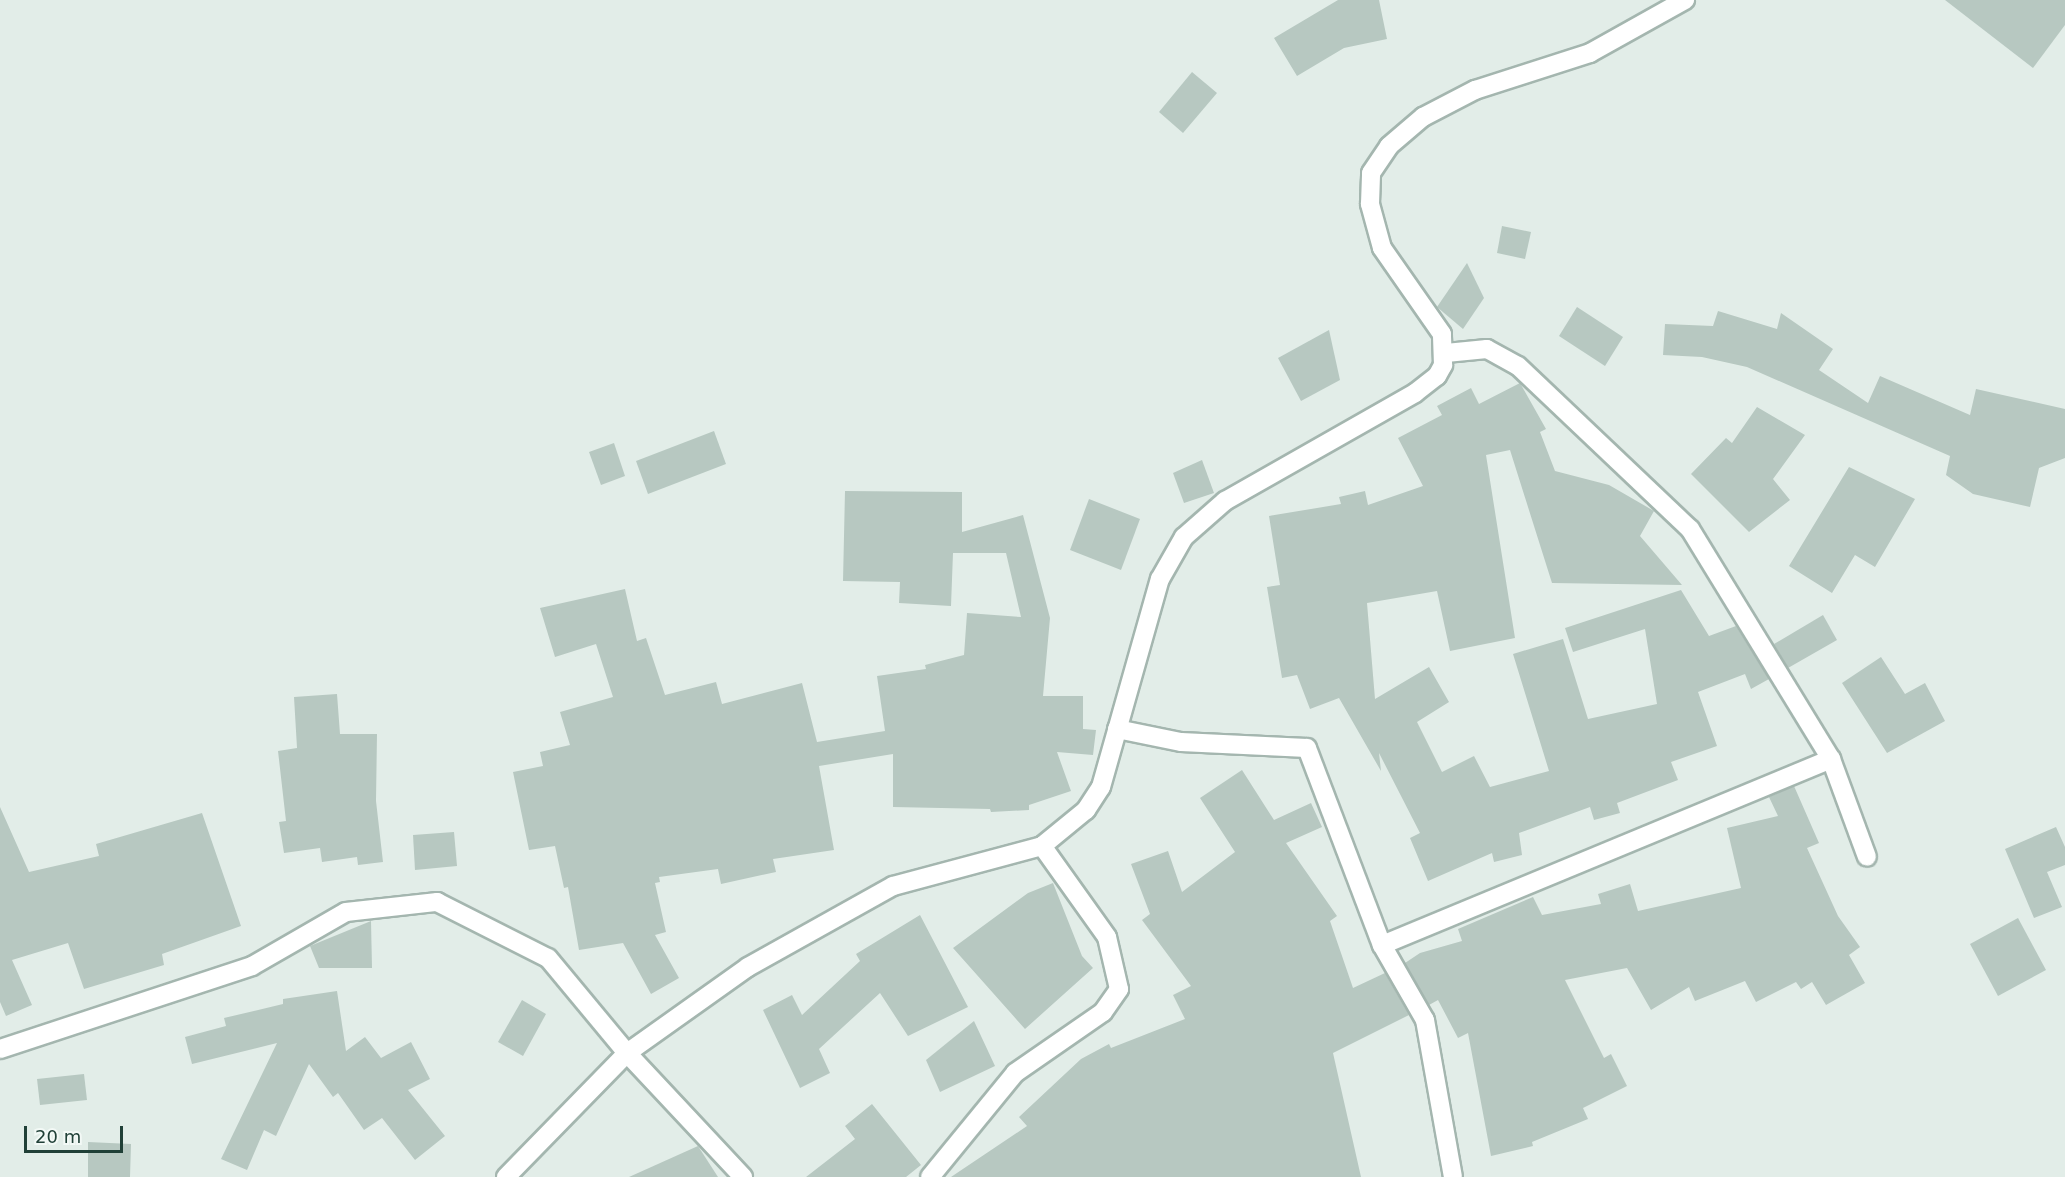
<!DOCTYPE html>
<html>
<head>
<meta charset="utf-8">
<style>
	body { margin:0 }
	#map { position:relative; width:2065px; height:1177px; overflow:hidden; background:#e2ede8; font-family:"DejaVu Sans",sans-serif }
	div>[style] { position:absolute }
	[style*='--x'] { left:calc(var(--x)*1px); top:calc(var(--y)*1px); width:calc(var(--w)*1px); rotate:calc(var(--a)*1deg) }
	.building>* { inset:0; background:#b7c8c1 }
	.roads { filter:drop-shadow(2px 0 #a4b6af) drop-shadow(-2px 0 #a4b6af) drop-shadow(0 2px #a4b6af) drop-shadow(0 -2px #a4b6af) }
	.minor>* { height:18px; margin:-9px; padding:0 9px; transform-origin:9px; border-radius:9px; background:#fff }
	span { translate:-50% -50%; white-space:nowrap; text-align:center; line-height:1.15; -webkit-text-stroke:6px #f3f9f6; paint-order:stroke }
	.scale { position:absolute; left:24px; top:1126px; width:99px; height:27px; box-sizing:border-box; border:3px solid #204037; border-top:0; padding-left:8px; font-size:18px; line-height:21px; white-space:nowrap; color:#204037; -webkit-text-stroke:4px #f3f9f6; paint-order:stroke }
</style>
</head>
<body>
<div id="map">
	<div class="building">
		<i style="clip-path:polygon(1338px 0,1379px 0,1387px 39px,1344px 48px,1297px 76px,1274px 38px)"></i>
		<i style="clip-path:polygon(1945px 0,2065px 0,2065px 25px,2033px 68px)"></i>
		<i style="clip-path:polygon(1192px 72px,1217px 93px,1183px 133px,1159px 112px)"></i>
		<i style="clip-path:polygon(1502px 226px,1531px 232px,1525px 259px,1497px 253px)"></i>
		<i style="clip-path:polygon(1467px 263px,1484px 298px,1463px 329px,1437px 307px)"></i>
		<i style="clip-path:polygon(1577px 307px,1623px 337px,1605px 366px,1559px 336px)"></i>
		<i style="clip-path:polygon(1718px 311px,1777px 329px,1781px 313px,1833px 349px,1819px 370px,1868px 403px,1880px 376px,1970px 415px,1976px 389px,2065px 409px,2065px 458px,2039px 468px,2030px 507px,1973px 494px,1946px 475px,1950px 456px,1747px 367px,1702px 357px,1663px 355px,1665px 324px,1713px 326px)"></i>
		<i style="clip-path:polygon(1329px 330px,1340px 380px,1301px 401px,1278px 358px)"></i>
		<i style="clip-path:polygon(1520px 383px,1546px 429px,1540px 432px,1555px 471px,1609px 485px,1654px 511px,1640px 536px,1682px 585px,1552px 583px,1510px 450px,1486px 455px,1515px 638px,1450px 651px,1437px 591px,1367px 603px,1375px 699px,1429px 667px,1449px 702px,1417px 722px,1442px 772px,1474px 756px,1490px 787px,1549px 771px,1513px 654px,1563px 639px,1588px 719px,1657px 704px,1645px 629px,1573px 652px,1565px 628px,1681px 590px,1709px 636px,1736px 626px,1769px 679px,1751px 689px,1745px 674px,1698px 692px,1717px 746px,1671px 762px,1678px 780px,1617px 803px,1620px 813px,1594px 820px,1590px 807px,1519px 833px,1522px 855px,1494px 862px,1492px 853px,1428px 881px,1410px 838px,1420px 833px,1379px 753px,1381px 771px,1339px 698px,1310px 709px,1297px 675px,1282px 678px,1267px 587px,1280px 585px,1269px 516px,1341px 504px,1339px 497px,1365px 491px,1368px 505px,1423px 486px,1398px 438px,1442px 415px,1437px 406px,1471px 388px,1479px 404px)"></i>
		<i style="clip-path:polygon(1757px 407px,1805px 435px,1773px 479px,1790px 500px,1749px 532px,1691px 474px,1726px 438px,1732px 443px)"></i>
		<i style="clip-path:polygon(714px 431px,726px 464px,648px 494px,636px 461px)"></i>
		<i style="clip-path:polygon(614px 443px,625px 476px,601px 485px,589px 452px)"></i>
		<i style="clip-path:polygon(1202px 460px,1214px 493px,1184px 503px,1173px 473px)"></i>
		<i style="clip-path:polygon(1849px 467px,1915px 499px,1875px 567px,1855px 555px,1832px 593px,1789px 566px)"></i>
		<i style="clip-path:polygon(845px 491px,962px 492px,962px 532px,1023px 515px,1050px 618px,1043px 696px,1083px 696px,1083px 729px,1096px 730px,1093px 755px,1057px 752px,1071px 791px,1029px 805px,1029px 810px,991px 812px,990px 809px,893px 807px,893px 754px,819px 766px,834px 850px,773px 859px,776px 872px,721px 884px,718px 869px,659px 877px,660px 882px,655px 883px,666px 932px,655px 935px,679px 978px,651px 994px,623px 943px,579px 950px,568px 887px,564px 888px,555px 846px,529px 850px,513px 772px,543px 766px,540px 752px,570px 745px,560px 712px,613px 697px,596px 644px,555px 657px,540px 608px,625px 589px,637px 641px,646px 638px,665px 695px,716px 682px,722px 704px,802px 683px,817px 742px,885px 731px,877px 676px,926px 669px,925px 665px,964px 655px,967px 613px,1021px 617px,1006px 553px,953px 553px,951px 606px,899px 603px,900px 582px,843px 581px)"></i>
		<i style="clip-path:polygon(1089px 499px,1140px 519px,1121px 570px,1070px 550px)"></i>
		<i style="clip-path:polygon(1823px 615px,1837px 640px,1788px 668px,1774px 644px)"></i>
		<i style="clip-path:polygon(1881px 657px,1905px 694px,1925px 683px,1945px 721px,1887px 753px,1842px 683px)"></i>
		<i style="clip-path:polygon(337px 694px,340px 734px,377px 734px,376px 801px,383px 862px,358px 865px,357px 857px,322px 862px,320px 848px,284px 853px,279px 822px,286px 821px,278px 751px,297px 748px,294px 697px)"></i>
		<i style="clip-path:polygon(1242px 770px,1274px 820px,1311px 803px,1322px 827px,1286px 843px,1337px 916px,1330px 921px,1353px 988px,1385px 973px,1409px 1015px,1333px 1053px,1361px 1177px,951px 1177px,1027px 1126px,1019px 1117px,1081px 1059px,1109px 1044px,1111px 1048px,1185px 1019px,1173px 995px,1191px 986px,1142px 920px,1150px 914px,1131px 864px,1168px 851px,1182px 892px,1235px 852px,1200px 798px)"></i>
		<i style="clip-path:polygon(1794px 786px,1819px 843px,1807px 848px,1838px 916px,1860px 947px,1849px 955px,1865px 983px,1826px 1005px,1812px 982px,1801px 989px,1796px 982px,1756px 1002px,1745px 981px,1695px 1001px,1689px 987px,1651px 1010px,1627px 968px,1565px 980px,1604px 1058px,1611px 1054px,1627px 1086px,1583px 1108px,1588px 1119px,1532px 1142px,1533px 1146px,1491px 1156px,1468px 1033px,1458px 1038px,1438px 1000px,1429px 1005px,1405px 963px,1420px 953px,1462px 941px,1458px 929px,1533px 897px,1542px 915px,1601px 904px,1598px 894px,1630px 884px,1638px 911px,1741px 888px,1727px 828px,1778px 816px,1769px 797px)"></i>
		<i style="clip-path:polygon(0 807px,29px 872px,99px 856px,96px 844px,202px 813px,241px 926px,162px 954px,164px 965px,84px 989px,68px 943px,12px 960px,32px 1005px,6px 1016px,0 1002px)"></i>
		<i style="clip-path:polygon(2056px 827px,2065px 847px,2065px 865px,2047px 872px,2062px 907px,2034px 918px,2005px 849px)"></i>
		<i style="clip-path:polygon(454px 832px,457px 866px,415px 870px,413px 835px)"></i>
		<i style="clip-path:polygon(1053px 883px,1082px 956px,1093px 968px,1025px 1029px,953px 948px,1028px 893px)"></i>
		<i style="clip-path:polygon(920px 915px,968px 1007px,908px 1036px,880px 993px,819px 1049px,830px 1073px,800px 1088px,763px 1010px,792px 995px,802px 1015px,860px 961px,856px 954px)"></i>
		<i style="clip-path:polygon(2018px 918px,2046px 970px,1998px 996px,1970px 944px)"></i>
		<i style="clip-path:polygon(371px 921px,372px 968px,319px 968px,310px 946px)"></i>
		<i style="clip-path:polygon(337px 991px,346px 1051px,365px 1037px,381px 1058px,411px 1042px,430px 1079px,408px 1090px,445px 1136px,415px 1160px,382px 1118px,364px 1130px,338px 1093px,333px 1097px,309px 1064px,276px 1136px,264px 1130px,247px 1170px,221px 1159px,277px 1043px,192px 1064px,185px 1037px,226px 1026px,224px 1018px,283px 1004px,283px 999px)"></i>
		<i style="clip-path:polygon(522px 1000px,546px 1014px,523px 1056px,498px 1042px)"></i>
		<i style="clip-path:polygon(974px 1021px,995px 1066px,940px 1092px,926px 1060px)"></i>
		<i style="clip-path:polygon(84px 1074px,87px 1100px,40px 1105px,37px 1079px)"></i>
		<i style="clip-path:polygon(872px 1104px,921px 1165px,906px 1177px,806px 1177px,855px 1139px,845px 1126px)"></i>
		<i style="clip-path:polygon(88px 1142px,131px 1144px,130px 1177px,88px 1177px)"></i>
		<i style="clip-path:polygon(698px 1146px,718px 1177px,629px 1177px)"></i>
	</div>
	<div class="roads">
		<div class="minor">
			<i style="--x:1446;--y:353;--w:41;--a:-5.6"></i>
			<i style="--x:1487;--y:349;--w:35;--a:29"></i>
			<i style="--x:1518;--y:366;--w:237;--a:43.5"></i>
			<i style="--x:1690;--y:529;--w:270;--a:58.5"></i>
			<i style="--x:1831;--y:759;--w:104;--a:69.8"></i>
			<i style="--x:1117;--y:729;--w:65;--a:11.5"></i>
			<i style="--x:1181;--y:742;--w:126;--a:2.7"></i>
			<i style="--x:1307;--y:748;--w:211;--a:69.2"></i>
			<i style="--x:1382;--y:945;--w:86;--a:60.2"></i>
			<i style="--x:1425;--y:1020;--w:159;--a:79.9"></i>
			<i style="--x:1382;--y:945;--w:486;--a:-22.5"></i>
			<i style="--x:0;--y:1049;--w:265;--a:-18.2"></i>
			<i style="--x:252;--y:966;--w:108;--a:-29.9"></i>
			<i style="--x:346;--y:912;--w:92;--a:-6.3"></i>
			<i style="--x:437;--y:902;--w:124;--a:26.8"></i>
			<i style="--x:548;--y:958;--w:124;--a:50.3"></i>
			<i style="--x:627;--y:1053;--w:170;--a:46.9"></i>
			<i style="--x:506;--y:1177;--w:173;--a:-45.7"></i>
			<i style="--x:627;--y:1053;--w:148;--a:-35.4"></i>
			<i style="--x:748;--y:967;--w:166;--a:-29.2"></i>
			<i style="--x:893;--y:886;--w:154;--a:-15"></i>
			<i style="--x:1042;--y:846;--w:57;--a:-39.3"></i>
			<i style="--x:1086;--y:810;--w:27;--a:-57"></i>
			<i style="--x:1101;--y:787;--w:216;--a:-74.2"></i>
			<i style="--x:1160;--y:579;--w:48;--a:-60.3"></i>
			<i style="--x:1184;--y:537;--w:55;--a:-41.3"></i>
			<i style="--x:1225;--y:501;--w:219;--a:-29.6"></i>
			<i style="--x:1415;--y:393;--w:28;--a:-38"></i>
			<i style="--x:1437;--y:376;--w:13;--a:-61"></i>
			<i style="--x:1443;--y:365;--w:31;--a:-92"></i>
			<i style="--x:1442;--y:334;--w:105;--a:-124.9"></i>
			<i style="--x:1382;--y:248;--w:46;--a:-105.3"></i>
			<i style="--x:1370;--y:204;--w:31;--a:-88"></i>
			<i style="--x:1371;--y:173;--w:32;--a:-56"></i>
			<i style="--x:1389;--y:146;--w:45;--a:-40.5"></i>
			<i style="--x:1423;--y:117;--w:59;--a:-27.4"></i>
			<i style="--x:1475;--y:90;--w:121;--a:-17.8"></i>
			<i style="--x:1590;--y:53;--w:109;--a:-29.2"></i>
			<i style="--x:930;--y:1177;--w:134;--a:-50.7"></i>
			<i style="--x:1015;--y:1073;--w:107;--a:-34.7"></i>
			<i style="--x:1103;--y:1012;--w:28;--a:-55"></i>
			<i style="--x:1119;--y:989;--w:53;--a:-103"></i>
			<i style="--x:1107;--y:937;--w:112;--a:-125.5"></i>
		</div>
	</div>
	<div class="scale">20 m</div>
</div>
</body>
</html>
